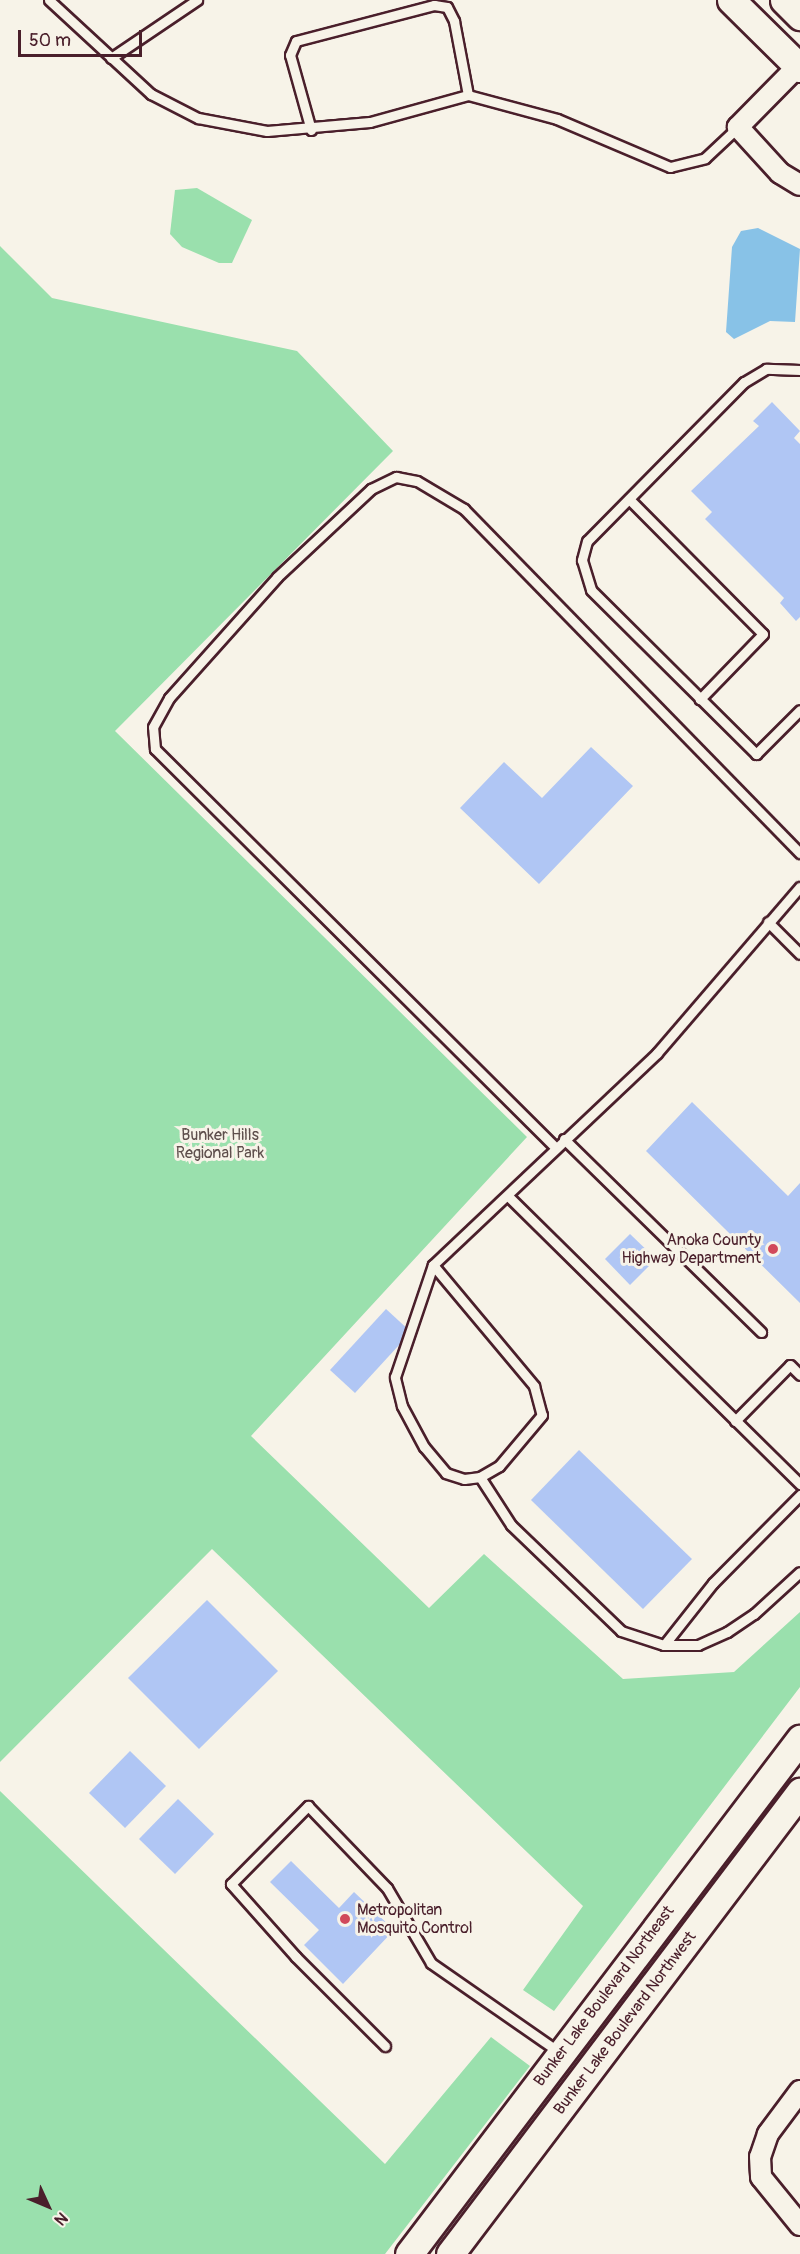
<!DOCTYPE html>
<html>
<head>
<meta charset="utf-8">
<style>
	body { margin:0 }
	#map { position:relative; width:800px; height:2254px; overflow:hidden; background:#f7f3e8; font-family:Pangolin,sans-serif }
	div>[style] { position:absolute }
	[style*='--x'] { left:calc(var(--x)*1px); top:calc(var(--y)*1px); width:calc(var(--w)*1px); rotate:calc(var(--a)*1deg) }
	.green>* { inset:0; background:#9ae0ad }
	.water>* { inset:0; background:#88c2e7 }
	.building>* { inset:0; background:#b0c6f4 }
	.roads { filter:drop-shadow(2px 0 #4a1f2b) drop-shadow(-2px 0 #4a1f2b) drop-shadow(0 2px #4a1f2b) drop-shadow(0 -2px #4a1f2b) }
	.lane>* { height:9px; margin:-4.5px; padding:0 4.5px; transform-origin:4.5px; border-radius:4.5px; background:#f7f3e8 }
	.street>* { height:20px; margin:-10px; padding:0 10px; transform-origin:10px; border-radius:10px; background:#f7f3e8 }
	.secondary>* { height:27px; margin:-13.5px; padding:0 13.5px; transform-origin:13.5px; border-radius:13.5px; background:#f7f3e8 }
	.dots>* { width:16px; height:16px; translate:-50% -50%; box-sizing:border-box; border:3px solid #f7f3e8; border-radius:50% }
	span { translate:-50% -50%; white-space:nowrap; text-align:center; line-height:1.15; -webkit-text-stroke:6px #f7f3e8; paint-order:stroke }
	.park-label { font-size:16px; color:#5e4f4c }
	.poi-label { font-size:16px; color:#4a1f2b }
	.right { translate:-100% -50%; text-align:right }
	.left { translate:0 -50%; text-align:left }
	.street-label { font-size:16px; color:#4a1f2b }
	.north { position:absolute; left:18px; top:2176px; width:60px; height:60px; -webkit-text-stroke:4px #f7f3e8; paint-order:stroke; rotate:134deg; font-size:16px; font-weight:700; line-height:24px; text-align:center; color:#4a1f2b }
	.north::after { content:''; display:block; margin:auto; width:21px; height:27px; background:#4a1f2b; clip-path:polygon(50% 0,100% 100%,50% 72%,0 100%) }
	.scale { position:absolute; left:18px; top:30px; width:124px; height:27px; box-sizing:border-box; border:3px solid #4a1f2b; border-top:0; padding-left:8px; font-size:18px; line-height:21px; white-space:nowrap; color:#4a1f2b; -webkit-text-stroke:4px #f7f3e8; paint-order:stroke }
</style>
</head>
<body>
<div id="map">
	<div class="green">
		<i style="clip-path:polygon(197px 188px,252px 220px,232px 263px,219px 263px,182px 247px,170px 234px,175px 190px)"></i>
		<i style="clip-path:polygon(0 246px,52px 298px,297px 351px,393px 451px,115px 731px,527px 1137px,251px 1436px,429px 1608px,484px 1554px,623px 1679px,734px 1672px,800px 1612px,800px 1687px,554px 2011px,523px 1990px,583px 1906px,212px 1549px,0 1762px)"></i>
		<i style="clip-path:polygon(0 1791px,385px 2164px,491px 2037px,530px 2066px,385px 2254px,0 2254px)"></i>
	</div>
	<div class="water">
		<i style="clip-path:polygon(758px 228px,800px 249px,795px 322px,770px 321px,734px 339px,726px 332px,732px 247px,741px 231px)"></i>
	</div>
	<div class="building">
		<i style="clip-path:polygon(772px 402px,800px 431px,794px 438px,800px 444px,800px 617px,796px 621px,780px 603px,784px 598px,705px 519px,712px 512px,691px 491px,759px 426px,753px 421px)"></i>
		<i style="clip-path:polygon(591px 747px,633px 786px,539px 884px,460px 808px,504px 762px,542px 798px)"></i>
		<i style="clip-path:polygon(692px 1102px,788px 1196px,800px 1183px,800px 1303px,646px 1151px)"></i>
		<i style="clip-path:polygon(630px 1234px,656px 1259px,630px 1285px,605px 1259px)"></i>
		<i style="clip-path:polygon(386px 1309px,411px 1332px,355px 1393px,330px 1370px)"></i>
		<i style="clip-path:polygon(579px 1450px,692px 1559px,643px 1609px,531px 1500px)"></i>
		<i style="clip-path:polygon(207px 1600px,278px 1671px,199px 1749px,128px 1678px)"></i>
		<i style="clip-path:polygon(130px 1751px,166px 1786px,125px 1828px,89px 1793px)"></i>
		<i style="clip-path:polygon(178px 1799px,214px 1834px,175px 1874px,139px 1839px)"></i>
		<i style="clip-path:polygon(291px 1861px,339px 1908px,354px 1892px,394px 1930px,343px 1984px,304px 1945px,319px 1930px,270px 1882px)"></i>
	</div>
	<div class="roads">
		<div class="lane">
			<i style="--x:49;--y:0;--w:139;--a:42.7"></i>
			<i style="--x:151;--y:94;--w:53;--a:27.1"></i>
			<i style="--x:198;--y:118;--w:70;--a:10.7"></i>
			<i style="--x:267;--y:131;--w:103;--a:-5"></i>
			<i style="--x:370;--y:122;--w:102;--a:-15.4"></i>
			<i style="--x:468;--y:95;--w:92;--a:15.1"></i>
			<i style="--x:557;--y:119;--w:123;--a:23"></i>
			<i style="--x:670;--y:167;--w:36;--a:-14"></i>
			<i style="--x:705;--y:158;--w:45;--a:-43.2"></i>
			<i style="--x:111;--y:58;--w:104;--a:-34"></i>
			<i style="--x:311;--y:130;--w:78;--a:-105.6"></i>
			<i style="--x:290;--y:55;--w:15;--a:-67"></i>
			<i style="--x:296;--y:41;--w:143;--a:-14.6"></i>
			<i style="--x:434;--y:5;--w:13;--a:9"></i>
			<i style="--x:447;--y:7;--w:16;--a:63"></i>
			<i style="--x:454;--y:21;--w:75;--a:79.3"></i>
			<i style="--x:800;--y:370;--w:34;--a:-178"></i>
			<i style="--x:766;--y:369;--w:26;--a:149"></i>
			<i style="--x:744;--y:382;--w:223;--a:134.6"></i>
			<i style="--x:587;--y:541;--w:20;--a:105"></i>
			<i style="--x:582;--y:560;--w:31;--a:73"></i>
			<i style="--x:591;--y:590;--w:233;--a:44.8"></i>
			<i style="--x:756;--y:754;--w:62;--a:-45"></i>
			<i style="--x:629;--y:499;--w:190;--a:45.2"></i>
			<i style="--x:763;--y:634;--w:91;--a:134.1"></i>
			<i style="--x:768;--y:922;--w:45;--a:45"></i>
			<i style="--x:564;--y:1139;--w:276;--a:44.4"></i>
			<i style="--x:556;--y:1148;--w:566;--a:-135.14"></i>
			<i style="--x:155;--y:749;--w:22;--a:-95"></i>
			<i style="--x:153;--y:727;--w:33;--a:-61"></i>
			<i style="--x:169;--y:698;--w:162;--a:-48.2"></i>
			<i style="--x:277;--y:577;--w:129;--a:-43.1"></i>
			<i style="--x:371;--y:489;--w:28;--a:-26"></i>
			<i style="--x:396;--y:477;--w:21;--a:11"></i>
			<i style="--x:417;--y:481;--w:55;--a:30.8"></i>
			<i style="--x:464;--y:509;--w:481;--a:45.7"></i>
			<i style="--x:509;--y:1197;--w:409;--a:44.6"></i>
			<i style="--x:433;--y:1265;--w:158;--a:50.1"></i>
			<i style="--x:534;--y:1386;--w:30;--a:75"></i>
			<i style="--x:542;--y:1415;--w:67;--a:130.1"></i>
			<i style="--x:499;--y:1466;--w:22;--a:150"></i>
			<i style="--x:480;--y:1477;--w:16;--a:173"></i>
			<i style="--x:464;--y:1479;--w:19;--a:-162"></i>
			<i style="--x:446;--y:1473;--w:34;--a:-130"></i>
			<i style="--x:424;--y:1447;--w:47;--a:-118.2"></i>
			<i style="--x:402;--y:1406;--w:30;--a:-104"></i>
			<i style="--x:395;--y:1377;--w:118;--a:-71.3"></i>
			<i style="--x:433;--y:1265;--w:308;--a:-43.4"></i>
			<i style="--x:657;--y:1053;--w:219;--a:-49.3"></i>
			<i style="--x:735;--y:1421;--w:78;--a:-45.5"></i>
			<i style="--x:790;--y:1365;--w:14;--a:45"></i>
			<i style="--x:480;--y:1477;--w:57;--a:57.1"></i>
			<i style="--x:511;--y:1525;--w:153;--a:43.9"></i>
			<i style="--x:621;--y:1631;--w:45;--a:18"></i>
			<i style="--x:664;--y:1645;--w:34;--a:0"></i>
			<i style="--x:698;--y:1645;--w:32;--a:-24"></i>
			<i style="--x:727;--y:1632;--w:32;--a:-34"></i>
			<i style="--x:754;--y:1614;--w:62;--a:-42.4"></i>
			<i style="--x:664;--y:1645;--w:79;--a:-51.7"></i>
			<i style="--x:713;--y:1583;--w:124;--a:-45.3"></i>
			<i style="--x:385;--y:2046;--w:126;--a:-135"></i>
			<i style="--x:296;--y:1957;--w:98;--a:-131.7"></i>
			<i style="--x:231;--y:1884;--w:110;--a:-45.4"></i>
			<i style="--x:308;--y:1806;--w:114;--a:46.1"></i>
			<i style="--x:387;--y:1888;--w:87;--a:59.6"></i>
			<i style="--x:431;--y:1963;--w:156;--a:34.8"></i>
		</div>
		<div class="street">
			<i style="--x:798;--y:66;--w:86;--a:134.5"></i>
			<i style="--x:738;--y:127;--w:62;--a:47.6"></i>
			<i style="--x:780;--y:173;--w:23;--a:31"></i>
			<i style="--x:800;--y:2091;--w:54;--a:126.7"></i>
			<i style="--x:768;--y:2134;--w:24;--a:109"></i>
			<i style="--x:760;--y:2157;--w:20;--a:87"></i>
			<i style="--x:761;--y:2177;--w:62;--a:50.9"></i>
		</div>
		<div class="secondary">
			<i style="--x:731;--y:0;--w:97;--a:44.6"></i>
			<i style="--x:784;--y:0;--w:23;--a:45"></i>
			<i style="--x:409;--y:2254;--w:647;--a:-52.79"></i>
			<i style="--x:450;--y:2254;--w:580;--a:-52.85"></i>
		</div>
	</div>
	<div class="dots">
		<i style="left:773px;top:1249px;background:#d1495b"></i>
		<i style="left:345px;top:1919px;background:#d1495b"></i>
	</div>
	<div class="park-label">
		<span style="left:220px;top:1144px">Bunker Hills<br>Regional Park</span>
	</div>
	<div class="poi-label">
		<span class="right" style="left:761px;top:1249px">Anoka County<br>Highway Department</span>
		<span class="left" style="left:357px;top:1919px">Metropolitan<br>Mosquito Control</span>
	</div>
	<div class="street-label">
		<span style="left:604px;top:1996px;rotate:-53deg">Bunker Lake Boulevard Northeast</span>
		<span style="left:625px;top:2023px;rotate:-53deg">Bunker Lake Boulevard Northwest</span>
	</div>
	<div class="north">N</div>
	<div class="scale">50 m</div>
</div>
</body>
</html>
